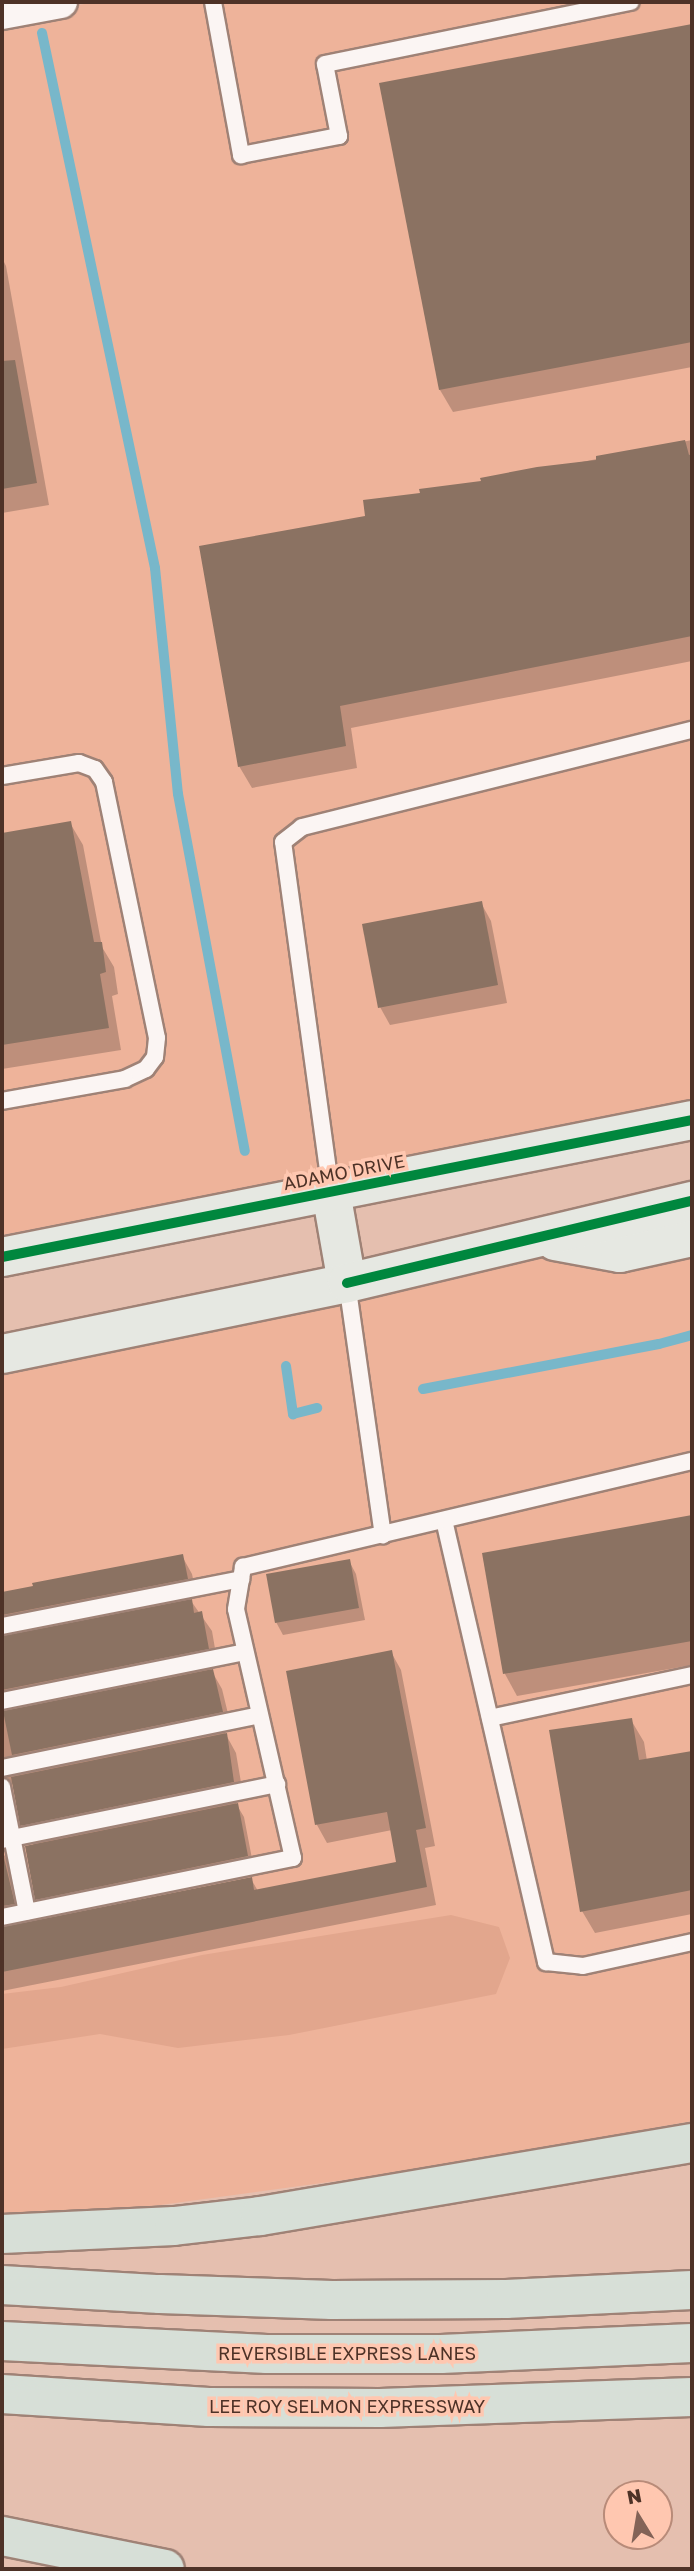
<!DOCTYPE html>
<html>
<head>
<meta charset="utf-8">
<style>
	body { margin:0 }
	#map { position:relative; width:694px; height:2571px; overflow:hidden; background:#e5bfaf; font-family:"Golos Text",sans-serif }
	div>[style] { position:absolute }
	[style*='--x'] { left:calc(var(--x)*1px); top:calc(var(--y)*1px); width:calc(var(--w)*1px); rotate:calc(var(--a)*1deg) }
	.built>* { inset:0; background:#eeb39a }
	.green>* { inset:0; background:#e2a68d }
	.shadow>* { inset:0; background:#0003 }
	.stream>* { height:10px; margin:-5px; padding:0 5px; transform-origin:5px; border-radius:5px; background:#78b7ca }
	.building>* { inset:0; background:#8b7262 }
	.roads { filter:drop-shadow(2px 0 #9f8276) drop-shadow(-2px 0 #9f8276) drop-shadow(0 2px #9f8276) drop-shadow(0 -2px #9f8276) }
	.service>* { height:16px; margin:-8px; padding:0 8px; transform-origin:8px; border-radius:8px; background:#fbf5f3 }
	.minor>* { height:32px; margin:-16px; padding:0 16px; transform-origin:16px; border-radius:16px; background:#fbf5f3 }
	.primary>* { height:38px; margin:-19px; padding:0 19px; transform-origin:19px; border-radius:19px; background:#e6e8e2 }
	.motorway>* { height:38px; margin:-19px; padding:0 19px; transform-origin:19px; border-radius:19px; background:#d7dfd7 }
	.cycleway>* { height:10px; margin:-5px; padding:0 5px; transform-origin:5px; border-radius:5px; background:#00873e }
	span { translate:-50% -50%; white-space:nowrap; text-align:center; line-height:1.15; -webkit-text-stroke:7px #ffc7b0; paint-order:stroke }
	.street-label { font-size:18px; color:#4e3227 }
	.frame { position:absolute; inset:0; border:4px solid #4e3227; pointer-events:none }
	.north { position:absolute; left:603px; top:2480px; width:70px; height:70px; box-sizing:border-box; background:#ffc7b0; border:2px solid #b88b79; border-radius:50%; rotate:349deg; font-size:19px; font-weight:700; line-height:28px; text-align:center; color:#4e3227 }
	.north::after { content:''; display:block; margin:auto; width:24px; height:32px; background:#836357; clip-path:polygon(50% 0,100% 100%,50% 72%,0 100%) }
</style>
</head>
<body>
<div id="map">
	<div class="built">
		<i style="clip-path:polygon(95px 2px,692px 2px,692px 1103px,2px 1235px,2px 19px)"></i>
		<i style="clip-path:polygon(692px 1216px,692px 2121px,439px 2167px,153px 2206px,2px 2217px,2px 1349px)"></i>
	</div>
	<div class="green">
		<i style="clip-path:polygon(451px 1915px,499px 1927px,510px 1958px,496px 1994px,289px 2035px,178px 2048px,100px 2034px,2px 2049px,2px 1994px,61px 1987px,202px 1955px)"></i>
	</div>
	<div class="shadow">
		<i style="clip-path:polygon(692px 26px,692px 367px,453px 412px,440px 390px,381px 84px)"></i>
		<i style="clip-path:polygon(2px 258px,6px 266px,49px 505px,2px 513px)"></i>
		<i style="clip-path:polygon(692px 440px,692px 661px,351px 728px,357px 768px,252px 788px,239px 766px,367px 517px,422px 494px)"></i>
		<i style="clip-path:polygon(70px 823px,83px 845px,102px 947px,114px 967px,118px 994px,112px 996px,121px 1050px,2px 1069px,2px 927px,7px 926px,2px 894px,2px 835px)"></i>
		<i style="clip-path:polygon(481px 903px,491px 921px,507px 1003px,390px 1025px,380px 1007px)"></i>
		<i style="clip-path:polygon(692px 1517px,692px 1665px,517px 1696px,505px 1674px,484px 1554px)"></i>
		<i style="clip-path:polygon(182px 1556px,192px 1574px,197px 1597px,189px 1598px,212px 1631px,218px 1666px,210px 1668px,222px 1689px,232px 1730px,224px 1731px,236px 1753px,244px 1800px,235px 1802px,244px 1817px,254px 1869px,44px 1912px,37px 1899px,34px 1846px,22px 1825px,15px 1788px,8px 1778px,4px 1778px,2px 1788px,2px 1806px,2px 1594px)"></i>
		<i style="clip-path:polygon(349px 1561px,356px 1574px,365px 1620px,283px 1635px,276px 1622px)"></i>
		<i style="clip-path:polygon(391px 1652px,401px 1670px,435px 1846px,425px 1848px,436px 1905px,2px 1991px,2px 1812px,9px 1848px,3px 1853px,13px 1870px,24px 1925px,251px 1879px,258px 1891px,398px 1864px,392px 1830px,327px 1843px,317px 1825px,288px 1672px)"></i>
		<i style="clip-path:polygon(631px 1720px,644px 1742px,647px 1761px,692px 1753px,692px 1914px,595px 1933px,582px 1911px)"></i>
	</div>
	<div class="stream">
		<i style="--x:42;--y:33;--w:547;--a:78.07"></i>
		<i style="--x:155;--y:568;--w:227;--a:84.2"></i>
		<i style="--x:178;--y:794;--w:363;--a:79.4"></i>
		<i style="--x:286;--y:1366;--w:49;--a:81.7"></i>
		<i style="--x:293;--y:1414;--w:25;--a:-14"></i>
		<i style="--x:423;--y:1389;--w:240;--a:-10.8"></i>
		<i style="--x:659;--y:1344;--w:34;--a:-15"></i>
	</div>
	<div class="building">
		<i style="clip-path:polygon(692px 24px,692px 342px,439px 390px,379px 83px)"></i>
		<i style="clip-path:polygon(15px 360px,37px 483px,2px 489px,2px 361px)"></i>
		<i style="clip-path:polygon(685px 440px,689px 455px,692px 454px,692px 636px,340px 706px,346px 746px,238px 767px,199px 546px,365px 516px,363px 500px,420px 493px,419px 489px,481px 481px,480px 478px,537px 467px,596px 460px,596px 456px)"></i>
		<i style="clip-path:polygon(71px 821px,94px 942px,102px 942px,106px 972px,100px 974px,109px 1028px,2px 1045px,2px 833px)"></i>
		<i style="clip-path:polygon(482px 901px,498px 985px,378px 1008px,362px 924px)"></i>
		<i style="clip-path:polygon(692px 1515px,692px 1641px,503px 1674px,482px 1553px)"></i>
		<i style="clip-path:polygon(183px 1554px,188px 1579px,2px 1615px,2px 1592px,33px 1586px,32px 1583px)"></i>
		<i style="clip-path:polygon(350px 1559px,359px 1608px,275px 1623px,266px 1574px)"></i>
		<i style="clip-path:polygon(192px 1599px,194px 1613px,202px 1611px,209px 1649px,2px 1690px,2px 1636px)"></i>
		<i style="clip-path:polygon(392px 1650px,426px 1828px,416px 1830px,427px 1887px,2px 1972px,2px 1927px,252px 1877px,254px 1890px,396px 1862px,387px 1812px,315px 1825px,286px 1671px)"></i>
		<i style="clip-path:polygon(213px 1669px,223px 1712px,12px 1755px,3px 1711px)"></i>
		<i style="clip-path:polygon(632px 1718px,639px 1760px,692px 1751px,692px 1890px,580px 1912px,549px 1730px)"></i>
		<i style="clip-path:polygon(227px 1733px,234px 1782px,20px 1826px,11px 1777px)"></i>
		<i style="clip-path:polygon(238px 1803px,248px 1856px,35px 1900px,25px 1846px)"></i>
		<i style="clip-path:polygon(2px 1850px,15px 1904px,2px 1906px)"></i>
	</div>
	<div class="roads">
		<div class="service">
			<i style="--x:213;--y:2;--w:156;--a:79.6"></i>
			<i style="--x:241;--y:155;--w:100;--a:-11"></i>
			<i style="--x:339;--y:136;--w:73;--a:-101"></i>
			<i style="--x:325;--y:64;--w:312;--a:-11.5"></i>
			<i style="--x:2;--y:776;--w:78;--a:-9.6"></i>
			<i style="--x:79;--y:763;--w:17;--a:21"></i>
			<i style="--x:95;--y:769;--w:16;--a:55"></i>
			<i style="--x:104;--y:782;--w:261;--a:78.3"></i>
			<i style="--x:157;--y:1038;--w:19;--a:96"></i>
			<i style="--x:155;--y:1057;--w:15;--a:127"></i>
			<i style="--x:146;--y:1069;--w:23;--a:155"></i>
			<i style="--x:125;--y:1079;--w:125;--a:169.9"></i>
			<i style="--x:331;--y:1192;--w:353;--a:-97.8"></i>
			<i style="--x:283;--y:842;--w:24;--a:-38"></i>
			<i style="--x:302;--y:827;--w:402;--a:-14"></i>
			<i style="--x:347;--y:1283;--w:255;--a:81.9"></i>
			<i style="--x:444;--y:1520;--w:454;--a:77"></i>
			<i style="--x:546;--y:1962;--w:37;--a:6"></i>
			<i style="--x:583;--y:1966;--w:112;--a:-12.4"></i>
			<i style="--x:2;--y:1626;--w:244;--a:-11.1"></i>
			<i style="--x:2;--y:1701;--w:248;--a:-11.4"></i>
			<i style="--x:490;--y:1718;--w:207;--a:-12"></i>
			<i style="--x:2;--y:1768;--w:263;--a:-11.6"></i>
			<i style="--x:2;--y:1787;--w:127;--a:78.7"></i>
			<i style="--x:2;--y:1840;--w:281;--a:-11.5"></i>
			<i style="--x:2;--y:1917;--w:297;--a:-11.5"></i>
			<i style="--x:293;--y:1858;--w:255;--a:-102.9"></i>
			<i style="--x:236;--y:1609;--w:43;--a:-80.5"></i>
			<i style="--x:243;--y:1567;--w:461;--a:-13.3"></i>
		</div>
		<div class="minor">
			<i style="--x:2;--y:13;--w:60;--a:-10.6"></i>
		</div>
		<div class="primary">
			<i style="--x:331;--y:1192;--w:92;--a:80"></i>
			<i style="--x:555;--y:1241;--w:66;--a:10.5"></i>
			<i style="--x:620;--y:1253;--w:74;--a:-12.5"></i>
			<i style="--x:2;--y:1257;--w:703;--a:-11.23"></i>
			<i style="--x:2;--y:1354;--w:352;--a:-11.6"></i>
			<i style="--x:347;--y:1283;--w:355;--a:-13.4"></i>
		</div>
		<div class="motorway">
			<i style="--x:2;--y:2234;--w:172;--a:-2.7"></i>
			<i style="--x:174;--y:2226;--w:87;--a:-6.6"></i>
			<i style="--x:260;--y:2216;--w:438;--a:-9.6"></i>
			<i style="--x:2;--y:2285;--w:158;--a:3.3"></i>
			<i style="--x:160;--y:2294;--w:172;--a:2"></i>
			<i style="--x:332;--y:2300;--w:174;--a:-0.3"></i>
			<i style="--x:506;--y:2299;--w:186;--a:-2.8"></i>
			<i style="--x:2;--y:2341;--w:265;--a:2.8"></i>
			<i style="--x:267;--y:2354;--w:174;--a:0"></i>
			<i style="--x:441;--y:2354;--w:251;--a:-2.5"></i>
			<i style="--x:2;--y:2394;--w:207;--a:3.6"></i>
			<i style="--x:209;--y:2407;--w:171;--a:0.3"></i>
			<i style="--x:380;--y:2408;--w:312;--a:-2"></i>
			<i style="--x:2;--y:2536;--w:166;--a:11.4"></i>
		</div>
	</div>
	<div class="cycleway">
		<i style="--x:2;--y:1257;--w:703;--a:-11.23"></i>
		<i style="--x:347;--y:1283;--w:355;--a:-13.4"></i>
	</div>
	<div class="street-label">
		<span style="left:344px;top:1172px;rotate:-11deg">ADAMO DRIVE</span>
		<span style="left:347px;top:2353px">REVERSIBLE EXPRESS LANES</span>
		<span style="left:347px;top:2406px">LEE ROY SELMON EXPRESSWAY</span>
	</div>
	<div class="frame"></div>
	<div class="north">N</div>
</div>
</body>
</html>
